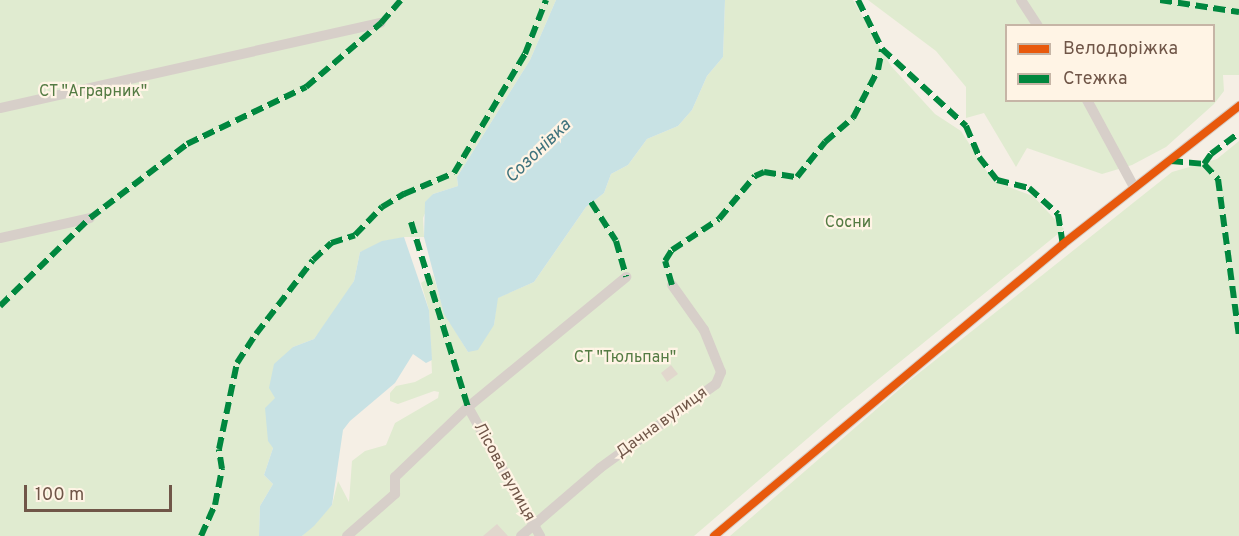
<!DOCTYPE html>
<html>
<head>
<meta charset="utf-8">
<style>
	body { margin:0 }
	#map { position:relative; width:1239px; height:536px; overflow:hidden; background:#f5efe5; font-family:Overpass,sans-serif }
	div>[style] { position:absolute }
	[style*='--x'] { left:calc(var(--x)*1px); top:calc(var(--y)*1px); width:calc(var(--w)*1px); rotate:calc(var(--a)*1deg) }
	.green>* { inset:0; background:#e0ebd0 }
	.water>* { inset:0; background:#c8e2e4 }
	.building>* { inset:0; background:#e1d7cd }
	.minor>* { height:10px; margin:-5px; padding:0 5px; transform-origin:5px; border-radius:5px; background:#d7cfc9 }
	.quiet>* { height:6px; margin-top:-3px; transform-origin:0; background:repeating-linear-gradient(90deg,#00873e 0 12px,transparent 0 18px) }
	.cycleway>* { height:8px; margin:-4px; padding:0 4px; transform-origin:4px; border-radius:4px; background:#e8590c }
	span { translate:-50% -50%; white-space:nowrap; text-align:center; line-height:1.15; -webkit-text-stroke:4.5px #fff4e5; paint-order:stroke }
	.park-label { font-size:16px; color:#547b43 }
	.street-label { font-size:16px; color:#705648 }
	.water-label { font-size:18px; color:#3f737d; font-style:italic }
	.legend { position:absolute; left:1005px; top:24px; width:210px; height:78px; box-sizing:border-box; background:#fff4e5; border:2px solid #c6b5a6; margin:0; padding:8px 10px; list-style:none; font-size:18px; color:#705648 }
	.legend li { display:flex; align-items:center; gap:12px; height:30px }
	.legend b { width:30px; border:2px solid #c6b5a6 }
	.scale { position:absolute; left:24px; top:485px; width:148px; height:27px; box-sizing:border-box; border:3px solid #705648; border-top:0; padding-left:8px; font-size:18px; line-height:21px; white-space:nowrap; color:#705648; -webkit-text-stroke:4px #fff4e5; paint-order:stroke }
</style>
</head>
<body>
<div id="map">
	<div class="green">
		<i style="clip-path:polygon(0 0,556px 0,530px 60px,457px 177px,458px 186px,433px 194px,423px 218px,424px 237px,404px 237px,360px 252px,354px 281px,342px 302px,314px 339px,293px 347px,275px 398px,273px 448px,264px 475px,273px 484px,260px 506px,259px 536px,0 536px)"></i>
		<i style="clip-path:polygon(725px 0,853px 0,891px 66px,935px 114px,961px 131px,993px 181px,1033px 196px,1064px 229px,843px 408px,694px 536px,302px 536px,332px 505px,338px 481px,349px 502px,352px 461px,365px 451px,386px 445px,395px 423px,438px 398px,439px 392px,434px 391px,398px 404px,390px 401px,390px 393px,396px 386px,415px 382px,432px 373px,429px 310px,421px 283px,433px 275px,445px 314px,468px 352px,494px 325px,497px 298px,534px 282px,586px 207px,604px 193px,611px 174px,628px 165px,647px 139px,678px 126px,692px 110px,707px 76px,723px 57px)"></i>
		<i style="clip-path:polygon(evenodd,868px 0,1239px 0,1239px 75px,1223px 75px,1224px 91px,1214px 104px,1166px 147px,1132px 165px,1102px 174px,1027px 148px,1016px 167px,984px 113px,966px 118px,966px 87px,936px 51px,868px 0,1006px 26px,1214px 26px,1214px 100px,1006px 100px,1006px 26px)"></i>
		<i style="clip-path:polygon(1239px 141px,1239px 536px,730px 536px,909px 381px,1172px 172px,1217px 159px)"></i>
	</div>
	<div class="water">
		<i style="clip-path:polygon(556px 0,725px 0,723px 57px,707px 76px,692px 110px,678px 126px,647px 139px,628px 165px,611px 174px,604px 193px,586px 207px,534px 282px,498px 298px,494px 325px,478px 350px,468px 352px,444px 314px,424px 237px,425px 202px,433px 194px,458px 186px,457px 177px,530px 60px)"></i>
		<i style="clip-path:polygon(404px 237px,429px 310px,432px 360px,426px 363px,413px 354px,395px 383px,350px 421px,343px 430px,332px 505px,314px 526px,302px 536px,259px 536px,260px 506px,273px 484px,264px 475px,273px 448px,268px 441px,265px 408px,275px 398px,269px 388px,274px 364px,293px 347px,314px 339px,354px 281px,360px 252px,382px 241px)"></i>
	</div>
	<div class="building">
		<i style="clip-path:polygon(671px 365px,678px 374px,667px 382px,661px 373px)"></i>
		<i style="clip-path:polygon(497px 524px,508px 536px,483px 536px)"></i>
	</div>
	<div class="minor">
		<i style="--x:1021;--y:0;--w:31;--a:57"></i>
		<i style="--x:1087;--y:100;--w:99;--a:61.6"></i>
		<i style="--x:0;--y:108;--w:390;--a:-12.6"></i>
		<i style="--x:0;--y:238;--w:92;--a:-12.5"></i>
		<i style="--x:468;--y:407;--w:148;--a:60.8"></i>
		<i style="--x:347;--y:536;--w:64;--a:-41.2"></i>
		<i style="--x:395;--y:494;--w:17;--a:-90"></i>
		<i style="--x:395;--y:477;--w:101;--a:-43.8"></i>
		<i style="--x:468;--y:407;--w:205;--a:-39.4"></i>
		<i style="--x:521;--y:536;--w:104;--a:-40.7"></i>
		<i style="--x:600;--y:468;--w:143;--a:-35.9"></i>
		<i style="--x:716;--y:384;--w:13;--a:-67"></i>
		<i style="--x:721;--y:372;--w:45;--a:-112"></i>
		<i style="--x:704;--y:330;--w:55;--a:-125.4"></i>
		<i style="--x:714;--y:536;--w:455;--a:-39.9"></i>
		<i style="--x:1063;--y:244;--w:224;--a:-38.1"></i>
	</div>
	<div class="quiet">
		<i style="--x:858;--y:0;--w:55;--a:63.9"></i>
		<i style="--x:882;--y:49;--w:114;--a:42.5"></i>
		<i style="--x:966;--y:126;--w:34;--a:67"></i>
		<i style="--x:979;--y:157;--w:29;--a:52"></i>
		<i style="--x:997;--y:180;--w:33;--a:14"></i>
		<i style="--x:1029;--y:188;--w:39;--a:42"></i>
		<i style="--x:1058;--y:214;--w:30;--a:81"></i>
		<i style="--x:1160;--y:0;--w:80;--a:8.6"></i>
		<i style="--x:1171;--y:161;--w:33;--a:5"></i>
		<i style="--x:1204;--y:164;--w:21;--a:47"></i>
		<i style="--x:1218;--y:179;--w:159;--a:82.4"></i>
		<i style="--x:1204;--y:164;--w:12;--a:-55"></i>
		<i style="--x:1211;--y:154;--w:35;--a:-37"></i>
		<i style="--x:591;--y:202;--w:46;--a:57.3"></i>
		<i style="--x:616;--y:241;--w:37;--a:74"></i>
		<i style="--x:411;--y:222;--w:194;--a:72.9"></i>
		<i style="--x:672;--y:285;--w:25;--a:-106"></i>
		<i style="--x:665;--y:261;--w:13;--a:-58"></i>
		<i style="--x:672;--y:250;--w:56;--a:-33.4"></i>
		<i style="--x:719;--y:219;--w:56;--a:-50.1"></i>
		<i style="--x:755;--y:176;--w:10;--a:-24"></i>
		<i style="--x:764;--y:172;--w:33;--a:9"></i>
		<i style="--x:797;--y:177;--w:45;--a:-51.3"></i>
		<i style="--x:825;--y:142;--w:37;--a:-41"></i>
		<i style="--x:853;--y:118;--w:54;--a:-62.5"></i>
		<i style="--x:878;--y:70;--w:21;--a:-79"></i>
		<i style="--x:0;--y:306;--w:126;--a:-44.4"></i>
		<i style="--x:90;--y:218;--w:122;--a:-37.3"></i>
		<i style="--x:187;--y:144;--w:132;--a:-25.6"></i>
		<i style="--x:306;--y:87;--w:99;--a:-40.5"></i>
		<i style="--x:381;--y:23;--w:30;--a:-49"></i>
		<i style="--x:201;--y:536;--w:34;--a:-66"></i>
		<i style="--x:215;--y:505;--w:37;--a:-79"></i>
		<i style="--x:222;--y:469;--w:20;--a:-99"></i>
		<i style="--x:219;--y:449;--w:88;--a:-78.2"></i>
		<i style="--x:237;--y:363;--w:35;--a:-57"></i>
		<i style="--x:256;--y:334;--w:93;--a:-52.4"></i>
		<i style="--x:313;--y:260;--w:25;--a:-43"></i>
		<i style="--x:331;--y:243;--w:25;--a:-18"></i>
		<i style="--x:355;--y:235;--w:39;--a:-46"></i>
		<i style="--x:382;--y:207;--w:26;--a:-31"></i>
		<i style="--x:404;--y:194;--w:54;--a:-22.8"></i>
		<i style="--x:454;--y:173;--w:139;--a:-59.2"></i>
		<i style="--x:525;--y:54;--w:58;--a:-68.7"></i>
	</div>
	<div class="cycleway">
		<i style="--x:714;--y:536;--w:455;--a:-39.9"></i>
		<i style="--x:1063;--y:244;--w:224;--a:-38.1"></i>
	</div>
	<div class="park-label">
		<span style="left:93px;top:92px">СТ "Аграрник"</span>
		<span style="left:848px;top:223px">Сосни</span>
		<span style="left:625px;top:358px">СТ "Тюльпан"</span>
	</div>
	<div class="street-label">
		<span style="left:662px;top:423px;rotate:-36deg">Дачна вулиця</span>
		<span style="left:504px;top:472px;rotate:61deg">Лісова вулиця</span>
	</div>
	<div class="water-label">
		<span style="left:539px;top:152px;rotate:-44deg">Созонівка</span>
	</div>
	<ul class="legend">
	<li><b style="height:8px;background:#e8590c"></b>Велодоріжка</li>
	<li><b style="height:8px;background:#00873e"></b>Стежка</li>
	</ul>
	<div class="scale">100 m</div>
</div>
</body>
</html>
